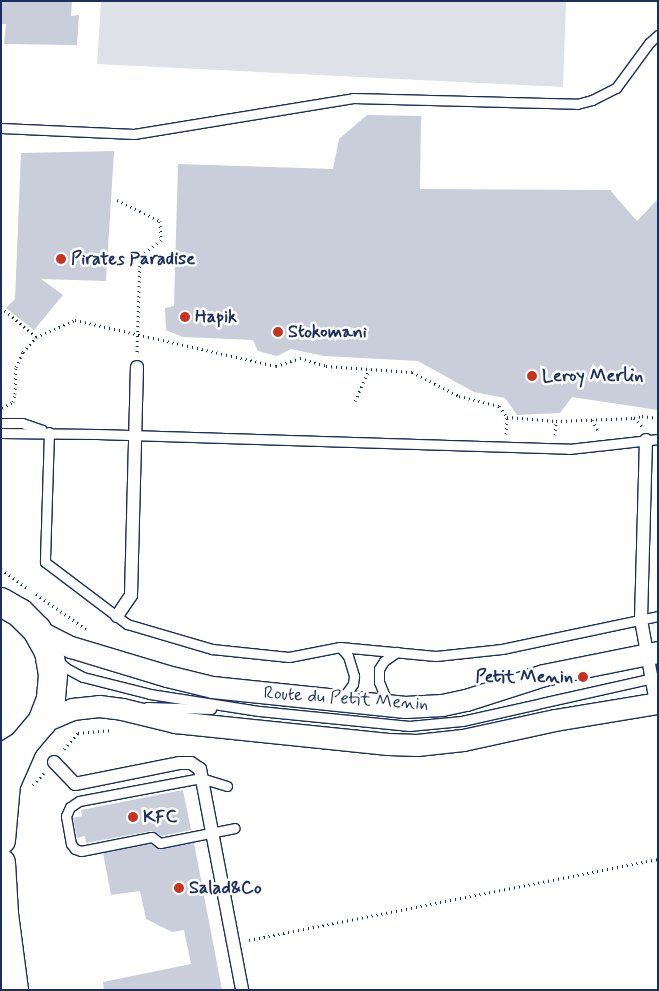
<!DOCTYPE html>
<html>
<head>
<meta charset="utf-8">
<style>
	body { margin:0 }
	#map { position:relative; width:659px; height:991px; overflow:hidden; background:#fff; font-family:Mynerve,sans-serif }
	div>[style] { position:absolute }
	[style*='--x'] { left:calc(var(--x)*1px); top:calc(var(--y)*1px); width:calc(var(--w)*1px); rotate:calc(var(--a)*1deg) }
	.green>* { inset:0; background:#dee1e7 }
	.building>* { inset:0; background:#caceda }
	.path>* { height:3px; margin-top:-1.5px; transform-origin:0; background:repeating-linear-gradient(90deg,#1b2f5e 0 1px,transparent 0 5px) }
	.roads { filter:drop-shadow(1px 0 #1b2f5e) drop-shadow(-1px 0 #1b2f5e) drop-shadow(0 1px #1b2f5e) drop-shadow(0 -1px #1b2f5e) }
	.service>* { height:9px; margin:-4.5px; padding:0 4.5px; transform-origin:4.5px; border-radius:4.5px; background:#fff }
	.pedestrian>* { height:12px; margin:-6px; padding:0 6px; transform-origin:6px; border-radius:6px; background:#fff }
	.tertiary>* { height:21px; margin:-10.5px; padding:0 10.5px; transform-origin:10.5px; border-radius:10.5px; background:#fff }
	.primary>* { height:28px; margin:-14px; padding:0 14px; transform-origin:14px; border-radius:14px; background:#fff }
	.dots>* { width:14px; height:14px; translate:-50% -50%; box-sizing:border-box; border:2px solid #fff; border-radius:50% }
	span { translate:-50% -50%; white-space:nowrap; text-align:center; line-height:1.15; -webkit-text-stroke:5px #fff; paint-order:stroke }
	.poi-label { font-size:18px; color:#1b2f5e; font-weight:700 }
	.left { translate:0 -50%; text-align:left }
	.right { translate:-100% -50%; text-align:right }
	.street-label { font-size:18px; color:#1b2f5e }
	.frame { position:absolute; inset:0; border:2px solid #1b2f5e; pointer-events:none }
</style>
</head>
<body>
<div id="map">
	<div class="green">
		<i style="clip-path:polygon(101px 1px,566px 1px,563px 87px,97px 64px)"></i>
	</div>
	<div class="building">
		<i style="clip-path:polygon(1px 1px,72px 1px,71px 16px,79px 15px,77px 45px,4px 44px,6px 24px,1px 24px)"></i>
		<i style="clip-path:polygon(367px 115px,421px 116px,420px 189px,610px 190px,637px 221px,658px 199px,658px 410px,572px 397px,560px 413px,517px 415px,505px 398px,474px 392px,418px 361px,324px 356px,291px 349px,277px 356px,258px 351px,253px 340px,183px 337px,166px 330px,165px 308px,174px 306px,178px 164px,333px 169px,339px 139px)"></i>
		<i style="clip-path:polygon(114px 151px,106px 281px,41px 279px,63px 295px,34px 330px,6px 308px,15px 299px,21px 153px)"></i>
		<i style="clip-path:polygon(183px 790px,191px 830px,162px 836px,151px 831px,86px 843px,85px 836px,77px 838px,73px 818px,82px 816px,81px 810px)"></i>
		<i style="clip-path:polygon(194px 843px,222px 990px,104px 990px,103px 982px,191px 964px,184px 930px,172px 932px,146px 919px,140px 891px,111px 895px,103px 853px,150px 844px,161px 849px)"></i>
	</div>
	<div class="path">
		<i style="--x:117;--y:200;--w:48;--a:26"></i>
		<i style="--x:160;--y:221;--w:19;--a:87"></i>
		<i style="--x:161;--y:240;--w:26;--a:143"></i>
		<i style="--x:140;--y:256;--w:96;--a:91.8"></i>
		<i style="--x:1;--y:307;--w:46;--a:40.6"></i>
		<i style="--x:36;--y:337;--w:43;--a:-23.6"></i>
		<i style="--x:75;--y:320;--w:206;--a:12.9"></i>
		<i style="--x:276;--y:366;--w:25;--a:-18"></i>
		<i style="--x:300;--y:358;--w:27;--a:17"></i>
		<i style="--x:326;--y:366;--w:86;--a:4"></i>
		<i style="--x:412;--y:372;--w:53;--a:27.1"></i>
		<i style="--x:459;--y:396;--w:41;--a:14"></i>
		<i style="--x:499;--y:406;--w:14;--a:54"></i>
		<i style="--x:507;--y:417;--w:49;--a:4.7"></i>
		<i style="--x:556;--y:421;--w:78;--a:-2.2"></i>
		<i style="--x:634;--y:418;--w:11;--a:45"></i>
		<i style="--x:355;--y:401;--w:35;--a:-66"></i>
		<i style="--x:2;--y:408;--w:13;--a:-29"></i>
		<i style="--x:13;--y:402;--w:8;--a:-76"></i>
		<i style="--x:15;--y:394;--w:27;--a:-88"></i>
		<i style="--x:16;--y:367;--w:17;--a:-65"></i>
		<i style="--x:23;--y:352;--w:20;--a:-49"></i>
		<i style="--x:634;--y:418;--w:8;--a:-14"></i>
		<i style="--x:642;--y:416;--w:16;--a:7"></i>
		<i style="--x:592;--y:420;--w:14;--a:60"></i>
		<i style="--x:506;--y:434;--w:17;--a:-87"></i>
		<i style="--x:555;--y:435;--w:14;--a:-86"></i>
		<i style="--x:1;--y:569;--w:34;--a:36"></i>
		<i style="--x:36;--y:594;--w:61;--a:35"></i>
		<i style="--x:78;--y:733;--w:32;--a:-5"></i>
		<i style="--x:64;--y:749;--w:21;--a:-49"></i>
		<i style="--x:33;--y:785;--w:16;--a:-47"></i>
		<i style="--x:249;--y:940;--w:417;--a:-11.2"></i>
	</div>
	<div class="roads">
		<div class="service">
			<i style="--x:1;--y:128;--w:133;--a:2.6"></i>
			<i style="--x:134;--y:134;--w:222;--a:-9.3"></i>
			<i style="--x:353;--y:98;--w:224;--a:1.5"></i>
			<i style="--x:577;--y:104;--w:16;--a:-15"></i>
			<i style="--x:592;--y:100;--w:27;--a:-27"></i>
			<i style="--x:616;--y:88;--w:56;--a:-53.7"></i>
			<i style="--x:649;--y:43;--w:12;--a:-42"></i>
			<i style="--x:1;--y:423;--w:21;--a:0"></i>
			<i style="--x:22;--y:423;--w:21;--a:19"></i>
			<i style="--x:49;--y:432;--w:130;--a:91.8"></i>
			<i style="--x:45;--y:562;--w:103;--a:37.1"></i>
			<i style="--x:127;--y:624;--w:89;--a:16.4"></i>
			<i style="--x:212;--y:649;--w:77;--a:5.9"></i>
			<i style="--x:289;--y:657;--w:52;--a:-11.1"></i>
			<i style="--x:340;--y:647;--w:96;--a:5.4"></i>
			<i style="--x:436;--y:656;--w:66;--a:-6.1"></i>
			<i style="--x:502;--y:649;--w:159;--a:-11.9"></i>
			<i style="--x:1;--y:433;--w:96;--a:0.6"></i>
			<i style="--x:97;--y:434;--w:472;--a:1.8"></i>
			<i style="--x:569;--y:449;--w:90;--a:-6.4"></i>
			<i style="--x:340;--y:647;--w:12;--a:48"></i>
			<i style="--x:348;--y:656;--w:21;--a:73"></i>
			<i style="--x:354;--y:676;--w:8;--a:97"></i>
			<i style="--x:353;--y:684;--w:19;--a:126"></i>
			<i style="--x:58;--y:661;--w:11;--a:41"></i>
			<i style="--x:66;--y:668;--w:19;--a:28"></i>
			<i style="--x:83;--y:677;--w:69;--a:14.2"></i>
			<i style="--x:150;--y:694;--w:110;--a:8.9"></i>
			<i style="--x:259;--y:711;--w:151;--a:5.7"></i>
			<i style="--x:409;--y:726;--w:53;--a:-5.4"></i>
			<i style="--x:462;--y:721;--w:201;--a:-12.7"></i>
			<i style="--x:388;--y:704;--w:24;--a:-112"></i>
			<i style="--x:379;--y:682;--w:13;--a:-90"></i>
			<i style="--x:379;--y:669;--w:9;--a:-58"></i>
			<i style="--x:384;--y:661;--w:16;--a:-35"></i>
			<i style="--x:147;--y:707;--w:64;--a:1.8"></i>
			<i style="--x:227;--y:786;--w:27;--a:-163"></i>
			<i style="--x:201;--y:778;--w:124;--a:169.3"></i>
			<i style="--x:79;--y:801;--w:11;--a:146"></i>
			<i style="--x:70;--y:807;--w:10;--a:114"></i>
			<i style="--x:66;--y:816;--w:28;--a:80"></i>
			<i style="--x:71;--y:844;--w:6;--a:51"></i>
			<i style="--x:75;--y:849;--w:6;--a:18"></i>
			<i style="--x:81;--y:851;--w:72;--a:-11.2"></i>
			<i style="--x:152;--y:837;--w:10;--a:37"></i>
			<i style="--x:160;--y:843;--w:76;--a:-11.3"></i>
		</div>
		<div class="pedestrian">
			<i style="--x:646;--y:440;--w:180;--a:91.6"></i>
			<i style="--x:641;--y:620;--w:89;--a:79.7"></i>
			<i style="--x:117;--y:616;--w:25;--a:-56"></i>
			<i style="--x:131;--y:595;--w:228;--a:-88.5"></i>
			<i style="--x:54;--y:762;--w:30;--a:46"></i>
			<i style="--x:75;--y:784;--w:106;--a:-11.4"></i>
			<i style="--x:179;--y:763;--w:12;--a:0"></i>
			<i style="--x:191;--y:763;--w:11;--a:34"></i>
			<i style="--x:200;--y:769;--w:225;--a:79.2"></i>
		</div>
		<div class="tertiary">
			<i style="--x:37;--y:630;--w:38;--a:27"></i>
			<i style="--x:71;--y:647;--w:100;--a:16.8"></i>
			<i style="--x:167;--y:676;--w:46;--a:13.7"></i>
			<i style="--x:212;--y:687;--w:194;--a:5.9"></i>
			<i style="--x:405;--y:707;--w:37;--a:-3"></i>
			<i style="--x:442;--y:705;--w:25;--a:-12"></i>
			<i style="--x:466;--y:700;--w:82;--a:-17.8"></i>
			<i style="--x:544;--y:675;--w:116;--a:-11.4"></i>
			<i style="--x:42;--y:722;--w:33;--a:-23"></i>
			<i style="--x:72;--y:709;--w:27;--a:-6"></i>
			<i style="--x:99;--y:706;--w:23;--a:7"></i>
			<i style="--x:122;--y:709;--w:55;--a:13.8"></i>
			<i style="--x:175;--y:722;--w:214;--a:5.9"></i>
			<i style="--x:388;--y:744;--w:29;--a:2"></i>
			<i style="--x:417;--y:745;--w:46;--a:-6.2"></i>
			<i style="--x:463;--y:740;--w:94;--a:-12.3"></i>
			<i style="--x:555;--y:720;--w:104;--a:-9.4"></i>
		</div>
		<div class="primary">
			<i style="--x:1;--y:602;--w:22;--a:30"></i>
			<i style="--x:20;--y:613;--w:24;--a:45"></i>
			<i style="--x:37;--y:630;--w:25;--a:61"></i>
			<i style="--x:49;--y:652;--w:23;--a:80"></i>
			<i style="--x:53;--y:675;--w:24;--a:95"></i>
			<i style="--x:51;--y:699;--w:25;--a:111"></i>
			<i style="--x:42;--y:722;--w:30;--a:130"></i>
			<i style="--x:23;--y:745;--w:26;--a:149"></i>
			<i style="--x:1;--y:840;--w:56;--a:-84.9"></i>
			<i style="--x:6;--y:784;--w:43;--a:-66.4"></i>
			<i style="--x:1;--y:863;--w:51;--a:86.6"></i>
			<i style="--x:4;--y:914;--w:77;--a:82.5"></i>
		</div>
	</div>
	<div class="dots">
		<i style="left:61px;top:259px;background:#c8321e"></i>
		<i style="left:185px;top:317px;background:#c8321e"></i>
		<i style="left:278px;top:332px;background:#c8321e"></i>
		<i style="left:532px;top:376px;background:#c8321e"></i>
		<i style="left:583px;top:677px;background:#c8321e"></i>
		<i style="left:133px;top:817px;background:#c8321e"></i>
		<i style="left:179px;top:888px;background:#c8321e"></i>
	</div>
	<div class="poi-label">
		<span class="left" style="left:71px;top:259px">Pirates Paradise</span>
		<span class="left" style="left:195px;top:317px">Hapik</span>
		<span class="left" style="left:288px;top:332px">Stokomani</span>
		<span class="left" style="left:542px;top:376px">Leroy Merlin</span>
		<span class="right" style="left:573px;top:677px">Petit Menin</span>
		<span class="left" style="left:143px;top:817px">KFC</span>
		<span class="left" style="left:189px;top:888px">Salad&amp;Co</span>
	</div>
	<div class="street-label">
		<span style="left:346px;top:699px;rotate:4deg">Route du Petit Menin</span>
	</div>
	<div class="frame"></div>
</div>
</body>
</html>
